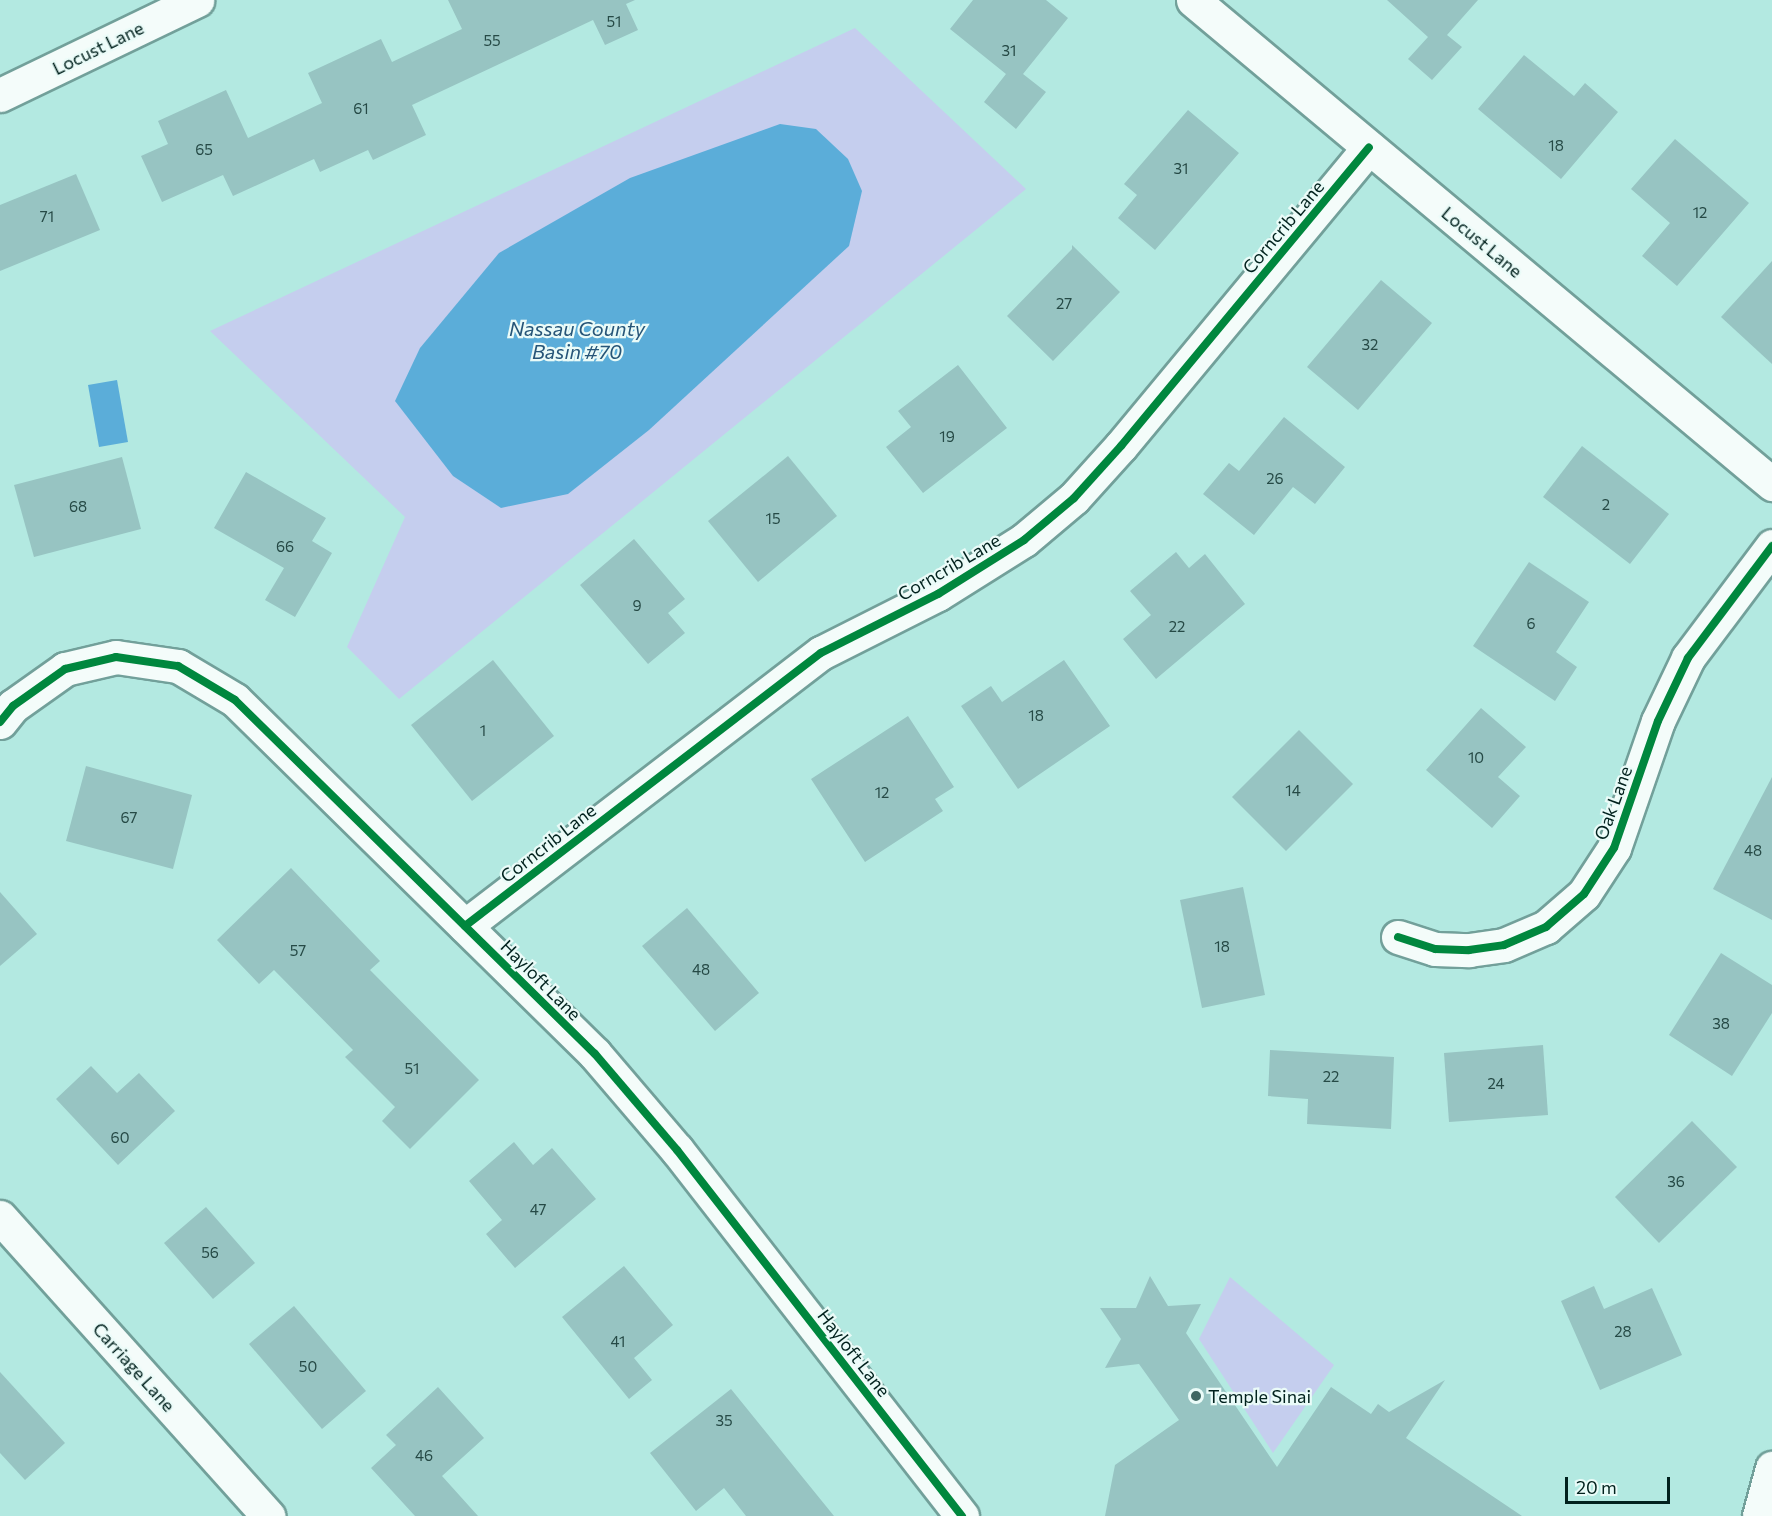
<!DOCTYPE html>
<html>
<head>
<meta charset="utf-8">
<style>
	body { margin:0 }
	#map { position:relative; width:1772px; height:1516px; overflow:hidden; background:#b3e9e1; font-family:Commissioner,sans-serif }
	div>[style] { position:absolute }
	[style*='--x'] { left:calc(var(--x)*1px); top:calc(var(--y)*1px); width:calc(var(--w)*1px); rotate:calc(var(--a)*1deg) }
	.green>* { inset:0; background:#c5ceee }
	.water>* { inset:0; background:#5badd9 }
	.building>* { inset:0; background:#97c4c2 }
	.roads { filter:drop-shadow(2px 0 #72a09a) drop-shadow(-2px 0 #72a09a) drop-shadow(0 2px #72a09a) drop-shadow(0 -2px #72a09a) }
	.street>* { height:33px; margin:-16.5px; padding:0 16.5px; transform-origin:16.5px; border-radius:16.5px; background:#f4fcfa }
	.secondary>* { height:33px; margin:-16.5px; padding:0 16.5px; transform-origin:16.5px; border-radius:16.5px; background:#f4fcfa }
	.cycleway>* { height:8px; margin:-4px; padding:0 4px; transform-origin:4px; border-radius:4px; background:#00873e }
	.dots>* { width:16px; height:16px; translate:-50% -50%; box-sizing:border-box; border:3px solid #eafbf8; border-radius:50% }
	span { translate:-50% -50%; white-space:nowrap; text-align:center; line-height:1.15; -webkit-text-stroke:4.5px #eafbf8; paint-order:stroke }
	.number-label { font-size:15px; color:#264a46 }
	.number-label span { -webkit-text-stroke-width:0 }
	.street-label { font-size:18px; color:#01211d }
	.poi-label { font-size:18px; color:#01211d }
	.left { translate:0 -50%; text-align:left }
	.water-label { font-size:20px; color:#265578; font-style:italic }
	.scale { position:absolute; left:1565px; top:1477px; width:105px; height:27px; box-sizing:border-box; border:3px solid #01211d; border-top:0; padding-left:8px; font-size:18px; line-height:21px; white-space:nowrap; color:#01211d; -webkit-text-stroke:4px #eafbf8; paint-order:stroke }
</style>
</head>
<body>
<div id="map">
	<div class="green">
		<i style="clip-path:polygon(855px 28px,1026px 189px,399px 699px,347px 647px,405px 517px,210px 331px)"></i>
		<i style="clip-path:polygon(1230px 1277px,1334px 1365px,1273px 1453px,1199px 1339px)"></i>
	</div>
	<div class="water">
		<i style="clip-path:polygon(780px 124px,816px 129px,848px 159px,862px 191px,849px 246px,649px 430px,568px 494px,501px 508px,453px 476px,395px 401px,420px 348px,499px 253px,630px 178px)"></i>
		<i style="clip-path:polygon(117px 380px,128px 442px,99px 447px,88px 385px)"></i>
	</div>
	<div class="building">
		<i style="clip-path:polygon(448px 0,635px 0,626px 4px,638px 30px,605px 45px,593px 20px,412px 105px,426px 135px,373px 160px,368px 150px,320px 172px,314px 159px,233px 196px,223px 175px,162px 202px,141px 156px,168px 144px,158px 121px,226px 90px,248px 138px,322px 103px,308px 73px,381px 39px,392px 62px,462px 29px)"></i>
		<i style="clip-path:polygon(973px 0,1046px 0,1068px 18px,1023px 74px,1046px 92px,1016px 129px,984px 102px,1006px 74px,950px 29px)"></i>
		<i style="clip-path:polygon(1387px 0,1478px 0,1447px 35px,1462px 47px,1432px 80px,1408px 59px,1428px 37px)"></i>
		<i style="clip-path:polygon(1524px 55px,1574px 96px,1585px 83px,1618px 112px,1561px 179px,1478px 109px)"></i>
		<i style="clip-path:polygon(1188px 110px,1239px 153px,1155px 250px,1118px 218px,1137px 195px,1124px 184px)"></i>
		<i style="clip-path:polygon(1675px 139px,1749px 203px,1677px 286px,1642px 256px,1670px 223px,1631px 189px)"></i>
		<i style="clip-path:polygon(76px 174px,100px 230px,0 271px,0 205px)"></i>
		<i style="clip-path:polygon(1072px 245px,1120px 292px,1053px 361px,1007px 316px,1072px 249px)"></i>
		<i style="clip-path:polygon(1772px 261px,1772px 364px,1721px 317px)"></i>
		<i style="clip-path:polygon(1381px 280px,1432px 323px,1358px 410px,1307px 367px)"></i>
		<i style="clip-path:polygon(958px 365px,1007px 428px,923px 493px,886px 447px,911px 427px,898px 411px)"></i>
		<i style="clip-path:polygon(1284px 417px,1345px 467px,1315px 504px,1293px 487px,1254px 535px,1203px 494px,1229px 463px,1239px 471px)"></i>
		<i style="clip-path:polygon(1582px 446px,1669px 514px,1630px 564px,1543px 497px)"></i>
		<i style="clip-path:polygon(788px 456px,837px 516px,758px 582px,708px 521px)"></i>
		<i style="clip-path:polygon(122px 457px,141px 529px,34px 557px,14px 485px)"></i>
		<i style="clip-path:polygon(246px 472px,326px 518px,312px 541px,332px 553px,295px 617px,265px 600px,284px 568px,214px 528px)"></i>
		<i style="clip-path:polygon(634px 539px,685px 599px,668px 613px,685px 633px,648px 664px,580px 585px)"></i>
		<i style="clip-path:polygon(1176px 552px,1189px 568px,1205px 554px,1245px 604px,1156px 679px,1123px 639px,1151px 615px,1130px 591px)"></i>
		<i style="clip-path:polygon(1529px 562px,1589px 602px,1556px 652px,1577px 667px,1555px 701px,1473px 646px)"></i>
		<i style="clip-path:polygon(493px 660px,554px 736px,472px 801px,411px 725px)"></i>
		<i style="clip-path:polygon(1064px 660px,1110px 726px,1018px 789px,961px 706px,991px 686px,1002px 702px)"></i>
		<i style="clip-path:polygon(1481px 708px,1526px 747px,1498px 777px,1520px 796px,1492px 828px,1426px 770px)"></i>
		<i style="clip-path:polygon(908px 716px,954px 787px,935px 799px,943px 811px,865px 862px,811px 779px)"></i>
		<i style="clip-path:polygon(1299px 730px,1353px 784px,1286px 851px,1232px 797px)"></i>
		<i style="clip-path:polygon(86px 766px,192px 795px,173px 869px,66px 841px)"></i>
		<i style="clip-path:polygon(1772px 777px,1772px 920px,1713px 889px)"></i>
		<i style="clip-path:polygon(291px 868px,380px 961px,370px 970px,479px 1080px,410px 1149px,382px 1121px,395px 1107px,345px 1057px,353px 1050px,274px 970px,259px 984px,217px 940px)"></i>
		<i style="clip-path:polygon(1243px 887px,1265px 995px,1202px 1008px,1180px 900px)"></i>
		<i style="clip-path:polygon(0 892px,37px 934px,0 966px)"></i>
		<i style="clip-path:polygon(687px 908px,759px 993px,715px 1031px,642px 946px)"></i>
		<i style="clip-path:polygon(1721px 953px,1772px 985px,1772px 1013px,1732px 1076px,1669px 1035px)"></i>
		<i style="clip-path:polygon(1543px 1045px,1548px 1115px,1449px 1122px,1444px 1053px)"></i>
		<i style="clip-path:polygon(1270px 1050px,1394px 1057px,1391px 1129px,1307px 1124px,1308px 1099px,1268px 1096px)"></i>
		<i style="clip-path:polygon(91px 1066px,117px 1093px,139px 1073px,175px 1111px,118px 1165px,56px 1099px)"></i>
		<i style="clip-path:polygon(1692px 1121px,1737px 1167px,1659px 1243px,1615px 1197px)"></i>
		<i style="clip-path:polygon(514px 1142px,533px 1165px,552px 1148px,596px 1199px,515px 1268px,486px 1234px,502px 1220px,469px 1181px)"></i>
		<i style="clip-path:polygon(206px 1207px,255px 1263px,213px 1299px,164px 1243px)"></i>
		<i style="clip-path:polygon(624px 1266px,673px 1325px,634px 1358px,652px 1380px,629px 1399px,562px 1317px)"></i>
		<i style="clip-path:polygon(1150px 1276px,1168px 1306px,1201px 1304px,1186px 1333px,1277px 1467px,1331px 1387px,1371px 1414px,1378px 1404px,1389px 1412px,1445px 1380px,1406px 1438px,1522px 1516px,1105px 1516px,1115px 1465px,1179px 1420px,1139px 1364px,1105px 1368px,1121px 1339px,1100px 1308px,1136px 1308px)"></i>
		<i style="clip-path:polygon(1594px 1286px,1604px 1309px,1652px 1288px,1682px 1355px,1600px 1390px,1561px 1301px)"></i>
		<i style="clip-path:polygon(294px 1306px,366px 1391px,322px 1429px,249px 1344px)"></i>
		<i style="clip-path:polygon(0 1372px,65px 1443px,25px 1480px,0 1453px)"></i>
		<i style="clip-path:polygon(438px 1387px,484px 1438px,442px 1476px,478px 1516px,415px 1516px,371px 1468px,396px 1445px,386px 1435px)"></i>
		<i style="clip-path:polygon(731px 1389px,834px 1516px,746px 1516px,724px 1488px,696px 1511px,650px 1453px)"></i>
	</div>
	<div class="roads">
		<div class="street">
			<i style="--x:0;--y:722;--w:21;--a:-51"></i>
			<i style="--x:13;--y:706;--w:64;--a:-35.4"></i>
			<i style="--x:65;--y:669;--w:52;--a:-13.2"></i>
			<i style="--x:116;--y:657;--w:63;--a:8.3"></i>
			<i style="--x:178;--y:666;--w:66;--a:30.8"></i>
			<i style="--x:235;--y:700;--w:505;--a:44.52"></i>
			<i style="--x:595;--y:1054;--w:126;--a:49.5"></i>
			<i style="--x:677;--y:1150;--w:464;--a:52.1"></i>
			<i style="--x:465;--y:926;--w:449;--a:-37.5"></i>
			<i style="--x:821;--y:653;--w:131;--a:-26.8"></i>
			<i style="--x:938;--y:594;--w:102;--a:-32.1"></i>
			<i style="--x:1024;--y:540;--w:65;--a:-40"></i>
			<i style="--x:1074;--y:498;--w:70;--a:-47.9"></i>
			<i style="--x:1121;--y:446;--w:388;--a:-50.3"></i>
			<i style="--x:1398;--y:937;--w:39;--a:18"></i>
			<i style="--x:1435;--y:949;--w:34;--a:2"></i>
			<i style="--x:1469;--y:950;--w:35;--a:-8"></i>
			<i style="--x:1504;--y:945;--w:46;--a:-23.2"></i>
			<i style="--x:1546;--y:927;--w:50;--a:-41"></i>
			<i style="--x:1584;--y:894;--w:55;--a:-56.9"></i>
			<i style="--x:1614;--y:848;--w:134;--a:-70.9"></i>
			<i style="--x:1658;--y:721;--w:70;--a:-64.5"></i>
			<i style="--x:1688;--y:658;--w:140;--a:-53.1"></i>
			<i style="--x:0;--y:1217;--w:402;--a:48.1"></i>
		</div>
		<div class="secondary">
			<i style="--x:1193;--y:0;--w:755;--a:39.89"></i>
			<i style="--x:0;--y:95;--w:219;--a:-25.7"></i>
			<i style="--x:1759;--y:1516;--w:50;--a:-74.8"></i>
		</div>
	</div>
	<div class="cycleway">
		<i style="--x:0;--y:722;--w:21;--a:-51"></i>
		<i style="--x:13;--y:706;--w:64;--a:-35.4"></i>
		<i style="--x:65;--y:669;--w:52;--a:-13.2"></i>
		<i style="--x:116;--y:657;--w:63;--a:8.3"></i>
		<i style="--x:178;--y:666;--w:66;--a:30.8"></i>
		<i style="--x:235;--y:700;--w:505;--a:44.52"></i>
		<i style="--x:595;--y:1054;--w:126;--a:49.5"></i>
		<i style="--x:677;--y:1150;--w:464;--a:52.1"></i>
		<i style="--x:465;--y:926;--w:449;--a:-37.5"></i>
		<i style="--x:821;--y:653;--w:131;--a:-26.8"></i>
		<i style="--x:938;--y:594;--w:102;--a:-32.1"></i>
		<i style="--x:1024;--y:540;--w:65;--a:-40"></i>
		<i style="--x:1074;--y:498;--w:70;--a:-47.9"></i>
		<i style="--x:1121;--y:446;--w:388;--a:-50.3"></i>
		<i style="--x:1398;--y:937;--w:39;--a:18"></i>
		<i style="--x:1435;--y:949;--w:34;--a:2"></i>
		<i style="--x:1469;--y:950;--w:35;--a:-8"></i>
		<i style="--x:1504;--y:945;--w:46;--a:-23.2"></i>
		<i style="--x:1546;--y:927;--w:50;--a:-41"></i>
		<i style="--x:1584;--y:894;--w:55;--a:-56.9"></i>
		<i style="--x:1614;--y:848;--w:134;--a:-70.9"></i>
		<i style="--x:1658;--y:721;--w:70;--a:-64.5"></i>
		<i style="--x:1688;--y:658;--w:140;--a:-53.1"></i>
	</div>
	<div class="dots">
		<i style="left:1196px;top:1396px;background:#3f6762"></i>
	</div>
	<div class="number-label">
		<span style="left:614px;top:22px">51</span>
		<span style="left:492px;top:41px">55</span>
		<span style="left:1009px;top:51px">31</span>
		<span style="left:361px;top:109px">61</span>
		<span style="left:1556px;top:146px">18</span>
		<span style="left:204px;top:150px">65</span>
		<span style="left:1181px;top:169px">31</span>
		<span style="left:1700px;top:213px">12</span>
		<span style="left:47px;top:217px">71</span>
		<span style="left:1064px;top:304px">27</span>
		<span style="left:1370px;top:345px">32</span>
		<span style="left:947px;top:437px">19</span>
		<span style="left:1275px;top:479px">26</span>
		<span style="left:1606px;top:505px">2</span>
		<span style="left:78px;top:507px">68</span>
		<span style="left:773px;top:519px">15</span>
		<span style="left:285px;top:547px">66</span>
		<span style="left:637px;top:606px">9</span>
		<span style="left:1531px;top:624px">6</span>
		<span style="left:1177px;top:627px">22</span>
		<span style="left:1036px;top:716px">18</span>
		<span style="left:483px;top:731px">1</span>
		<span style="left:1476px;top:758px">10</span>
		<span style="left:1293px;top:791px">14</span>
		<span style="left:882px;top:793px">12</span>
		<span style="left:129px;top:818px">67</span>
		<span style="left:1753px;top:851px">48</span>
		<span style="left:1222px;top:947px">18</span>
		<span style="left:298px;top:951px">57</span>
		<span style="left:701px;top:970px">48</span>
		<span style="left:1721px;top:1024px">38</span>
		<span style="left:412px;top:1069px">51</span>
		<span style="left:1331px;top:1077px">22</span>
		<span style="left:1496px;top:1084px">24</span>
		<span style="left:120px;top:1138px">60</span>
		<span style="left:1676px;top:1182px">36</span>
		<span style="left:538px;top:1210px">47</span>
		<span style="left:210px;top:1253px">56</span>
		<span style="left:1623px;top:1332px">28</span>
		<span style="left:618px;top:1342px">41</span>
		<span style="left:308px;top:1367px">50</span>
		<span style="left:724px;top:1421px">35</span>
		<span style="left:424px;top:1456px">46</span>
	</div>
	<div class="street-label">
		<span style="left:98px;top:48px;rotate:-26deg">Locust Lane</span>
		<span style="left:1283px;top:227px;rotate:-50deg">Corncrib Lane</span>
		<span style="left:1482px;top:242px;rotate:40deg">Locust Lane</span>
		<span style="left:949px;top:567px;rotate:-30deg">Corncrib Lane</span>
		<span style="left:1613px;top:803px;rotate:-70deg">Oak Lane</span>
		<span style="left:548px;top:843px;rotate:-38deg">Corncrib Lane</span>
		<span style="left:541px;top:980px;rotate:45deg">Hayloft Lane</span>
		<span style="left:854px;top:1353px;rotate:52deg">Hayloft Lane</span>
		<span style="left:134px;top:1367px;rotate:48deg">Carriage Lane</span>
	</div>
	<div class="poi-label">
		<span class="left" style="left:1208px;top:1396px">Temple Sinai</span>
	</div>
	<div class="water-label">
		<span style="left:577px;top:340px">Nassau County<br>Basin #70</span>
	</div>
	<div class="scale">20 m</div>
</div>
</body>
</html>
